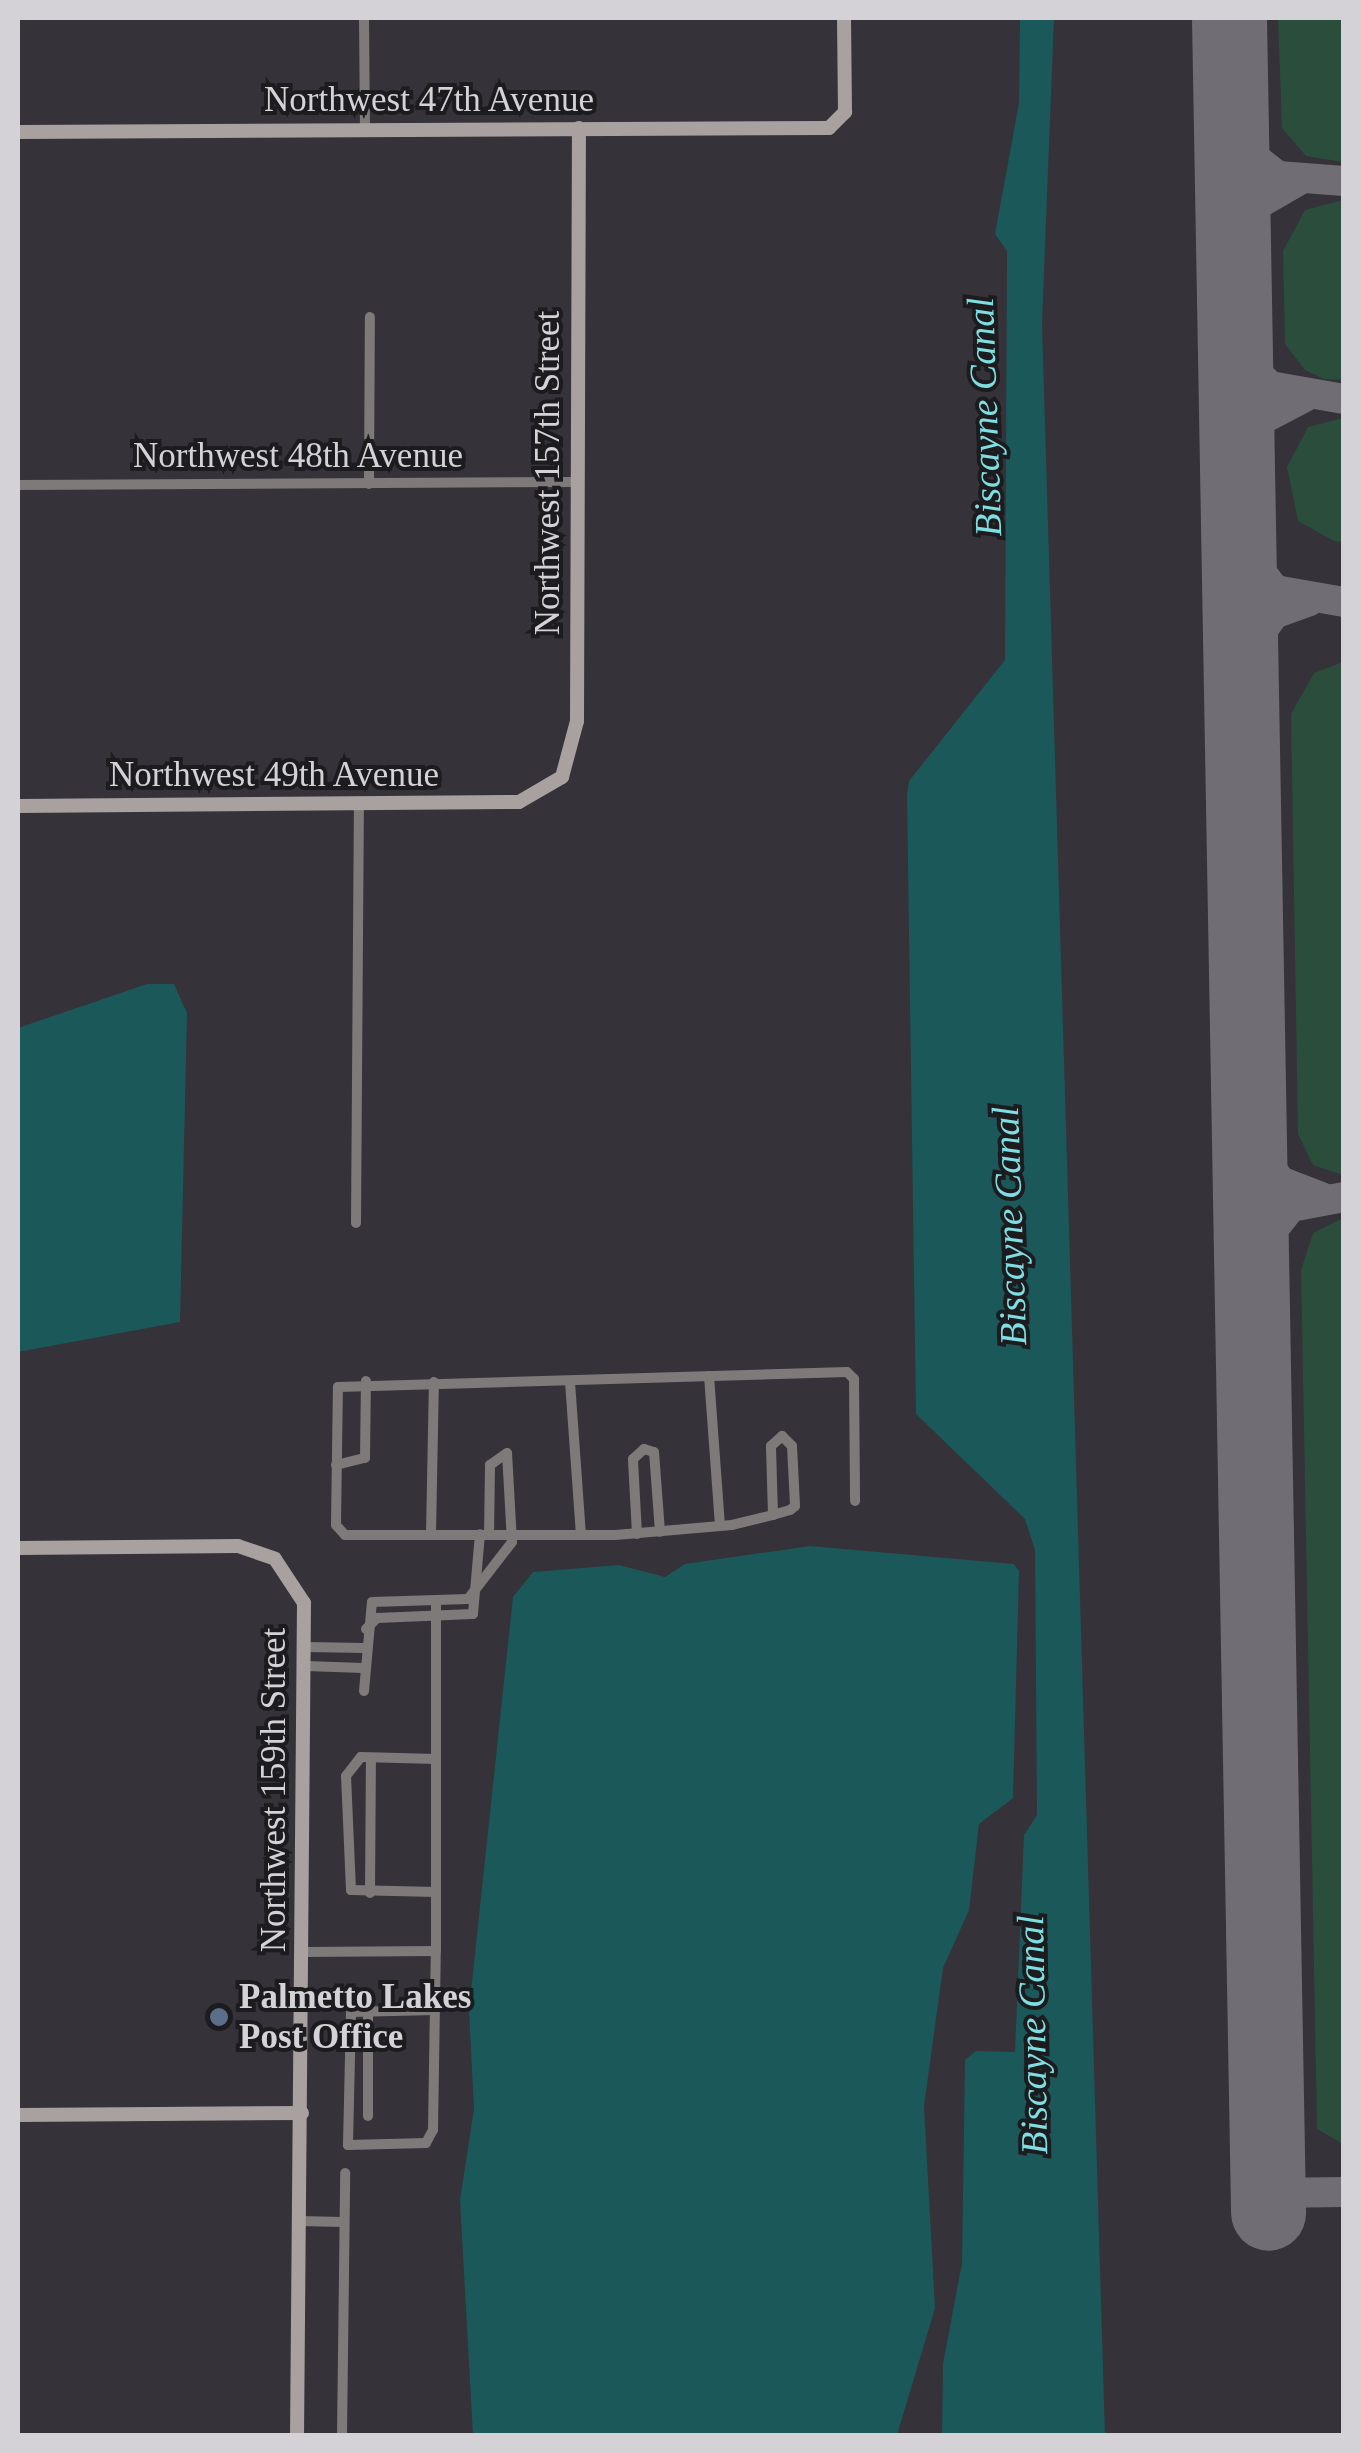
<!DOCTYPE html>
<html>
<head>
<meta charset="utf-8">
<style>
	body { margin:0 }
	#map { position:relative; width:1361px; height:2453px; overflow:hidden; background:#353239; font-family:Georgia,serif }
	div>[style] { position:absolute }
	[style*='--x'] { left:calc(var(--x)*1px); top:calc(var(--y)*1px); width:calc(var(--w)*1px); rotate:calc(var(--a)*1deg) }
	.green>* { inset:0; background:#2a4d3c }
	.water>* { inset:0; background:#1b585a }
	.taxiway>* { height:30px; margin:-15px; padding:0 15px; transform-origin:15px; border-radius:15px; background:#706e74 }
	.runway>* { height:75px; margin:-37.5px; padding:0 37.5px; transform-origin:37.5px; border-radius:37.5px; background:#706e74 }
	.street>* { height:10px; margin:-5px; padding:0 5px; transform-origin:5px; border-radius:5px; background:#7e7a79 }
	.secondary>* { height:14px; margin:-7px; padding:0 7px; transform-origin:7px; border-radius:7px; background:#a8a19f }
	.dots>* { width:28px; height:28px; translate:-50% -50%; box-sizing:border-box; border:5px solid #1c1b1e; border-radius:50% }
	span { translate:-50% -50%; white-space:nowrap; text-align:center; line-height:1.15; -webkit-text-stroke:8px #1c1b1e; paint-order:stroke }
	.street-label { font-size:35px; color:#d4d2d6 }
	.poi-label { font-size:35px; color:#d4d2d6; font-weight:700 }
	.left { translate:0 -50%; text-align:left }
	.water-label { font-size:38px; color:#7fdee2; font-style:italic }
	.frame { position:absolute; inset:0; border:20px solid #d4d2d6; pointer-events:none }
</style>
</head>
<body>
<div id="map">
	<div class="green">
		<i style="clip-path:polygon(1278px 18px,1343px 18px,1343px 162px,1306px 156px,1282px 128px)"></i>
		<i style="clip-path:polygon(1343px 200px,1343px 380px,1324px 379px,1305px 370px,1285px 344px,1283px 251px,1305px 210px)"></i>
		<i style="clip-path:polygon(1343px 418px,1343px 542px,1334px 541px,1298px 521px,1287px 467px,1308px 427px)"></i>
		<i style="clip-path:polygon(1343px 662px,1344px 1175px,1343px 1175px,1313px 1165px,1298px 1134px,1291px 714px,1314px 673px)"></i>
		<i style="clip-path:polygon(1343px 1218px,1344px 1218px,1343px 2144px,1317px 2129px,1301px 1270px,1313px 1233px)"></i>
	</div>
	<div class="water">
		<i style="clip-path:polygon(1020px 18px,1054px 18px,1042px 323px,1105px 2436px,942px 2435px,943px 2364px,962px 2263px,965px 2060px,976px 2051px,1015px 2052px,1024px 1835px,1037px 1815px,1035px 1550px,1025px 1519px,916px 1414px,907px 795px,909px 781px,1005px 660px,1007px 251px,995px 234px,1019px 103px)"></i>
		<i style="clip-path:polygon(147px 984px,174px 984px,187px 1013px,180px 1322px,18px 1352px,18px 1028px)"></i>
		<i style="clip-path:polygon(810px 1546px,1014px 1564px,1019px 1571px,1013px 1798px,979px 1824px,969px 1910px,943px 1968px,924px 2106px,935px 2308px,897px 2435px,473px 2435px,460px 2200px,474px 2109px,469px 2010px,513px 1597px,533px 1572px,619px 1565px,665px 1577px,685px 1564px)"></i>
	</div>
	<div class="taxiway">
		<i style="--x:1231;--y:125;--w:24;--a:66"></i>
		<i style="--x:1241;--y:147;--w:47;--a:38.1"></i>
		<i style="--x:1278;--y:176;--w:66;--a:4.3"></i>
		<i style="--x:1233;--y:259;--w:56;--a:-69"></i>
		<i style="--x:1253;--y:207;--w:52;--a:-30"></i>
		<i style="--x:1234;--y:321;--w:41;--a:74.6"></i>
		<i style="--x:1245;--y:361;--w:35;--a:45"></i>
		<i style="--x:1270;--y:386;--w:75;--a:10"></i>
		<i style="--x:1237;--y:461;--w:46;--a:-61.2"></i>
		<i style="--x:1259;--y:421;--w:52;--a:-27.6"></i>
		<i style="--x:1238;--y:542;--w:61;--a:52.4"></i>
		<i style="--x:1275;--y:590;--w:70;--a:9.9"></i>
		<i style="--x:1240;--y:663;--w:60;--a:-55.2"></i>
		<i style="--x:1274;--y:614;--w:37;--a:-20"></i>
		<i style="--x:1249;--y:1137;--w:54;--a:54.8"></i>
		<i style="--x:1280;--y:1181;--w:47;--a:21.1"></i>
		<i style="--x:1251;--y:1258;--w:65;--a:-51.9"></i>
		<i style="--x:1291;--y:1207;--w:54;--a:-10.7"></i>
		<i style="--x:1268;--y:2193;--w:76;--a:-0.8"></i>
	</div>
	<div class="runway">
		<i style="--x:1229;--y:18;--w:2195;--a:88.98"></i>
	</div>
	<div class="street">
		<i style="--x:364;--y:18;--w:112;--a:89.5"></i>
		<i style="--x:369;--y:484;--w:167;--a:-89.7"></i>
		<i style="--x:18;--y:485;--w:561;--a:-0.31"></i>
		<i style="--x:356;--y:1223;--w:419;--a:-89.6"></i>
		<i style="--x:709;--y:1376;--w:150;--a:85.8"></i>
		<i style="--x:570;--y:1382;--w:153;--a:85.9"></i>
		<i style="--x:336;--y:1465;--w:30;--a:-14"></i>
		<i style="--x:365;--y:1458;--w:77;--a:-89.3"></i>
		<i style="--x:773;--y:1515;--w:69;--a:-91.7"></i>
		<i style="--x:771;--y:1446;--w:15;--a:-42"></i>
		<i style="--x:782;--y:1436;--w:14;--a:45"></i>
		<i style="--x:792;--y:1446;--w:60;--a:87.1"></i>
		<i style="--x:795;--y:1506;--w:6;--a:141"></i>
		<i style="--x:790;--y:1510;--w:18;--a:164"></i>
		<i style="--x:773;--y:1515;--w:42;--a:166.3"></i>
		<i style="--x:732;--y:1525;--w:117;--a:175.1"></i>
		<i style="--x:615;--y:1535;--w:270;--a:180"></i>
		<i style="--x:345;--y:1535;--w:13;--a:-132"></i>
		<i style="--x:336;--y:1525;--w:138;--a:-89.2"></i>
		<i style="--x:338;--y:1387;--w:509;--a:-1.69"></i>
		<i style="--x:847;--y:1372;--w:10;--a:45"></i>
		<i style="--x:854;--y:1379;--w:122;--a:89.5"></i>
		<i style="--x:431;--y:1534;--w:152;--a:-88.9"></i>
		<i style="--x:637;--y:1534;--w:75;--a:-93.1"></i>
		<i style="--x:633;--y:1459;--w:15;--a:-42"></i>
		<i style="--x:644;--y:1449;--w:10;--a:17"></i>
		<i style="--x:654;--y:1452;--w:80;--a:85.7"></i>
		<i style="--x:366;--y:1629;--w:16;--a:-45"></i>
		<i style="--x:377;--y:1618;--w:96;--a:-2.4"></i>
		<i style="--x:473;--y:1614;--w:80;--a:-85"></i>
		<i style="--x:307;--y:1647;--w:57;--a:1"></i>
		<i style="--x:306;--y:1666;--w:57;--a:2"></i>
		<i style="--x:364;--y:1691;--w:89;--a:-84.9"></i>
		<i style="--x:372;--y:1602;--w:96;--a:-1.8"></i>
		<i style="--x:468;--y:1599;--w:72;--a:-52.3"></i>
		<i style="--x:512;--y:1542;--w:89;--a:-93.2"></i>
		<i style="--x:507;--y:1453;--w:21;--a:145"></i>
		<i style="--x:490;--y:1465;--w:69;--a:90.8"></i>
		<i style="--x:436;--y:1892;--w:85;--a:-178.7"></i>
		<i style="--x:351;--y:1890;--w:114;--a:-92.5"></i>
		<i style="--x:346;--y:1776;--w:24;--a:-52"></i>
		<i style="--x:361;--y:1757;--w:75;--a:1.5"></i>
		<i style="--x:370;--y:1893;--w:135;--a:-89.6"></i>
		<i style="--x:303;--y:1952;--w:133;--a:-0.4"></i>
		<i style="--x:435;--y:2010;--w:84;--a:178.6"></i>
		<i style="--x:351;--y:2012;--w:133;--a:91.3"></i>
		<i style="--x:348;--y:2145;--w:78;--a:-1.5"></i>
		<i style="--x:426;--y:2143;--w:15;--a:-62"></i>
		<i style="--x:433;--y:2130;--w:182;--a:-89.1"></i>
		<i style="--x:436;--y:1948;--w:348;--a:-90"></i>
		<i style="--x:368;--y:2011;--w:105;--a:90"></i>
		<i style="--x:299;--y:2221;--w:44;--a:1.3"></i>
		<i style="--x:342;--y:2436;--w:263;--a:-89.3"></i>
	</div>
	<div class="secondary">
		<i style="--x:18;--y:132;--w:811;--a:-0.28"></i>
		<i style="--x:829;--y:128;--w:23;--a:-45"></i>
		<i style="--x:845;--y:112;--w:94;--a:-90.6"></i>
		<i style="--x:18;--y:806;--w:501;--a:-0.46"></i>
		<i style="--x:519;--y:802;--w:50;--a:-30.2"></i>
		<i style="--x:562;--y:777;--w:58;--a:-75"></i>
		<i style="--x:577;--y:721;--w:593;--a:-89.81"></i>
		<i style="--x:18;--y:1548;--w:220;--a:-0.5"></i>
		<i style="--x:238;--y:1546;--w:39;--a:19"></i>
		<i style="--x:275;--y:1559;--w:53;--a:56.6"></i>
		<i style="--x:304;--y:1603;--w:833;--a:90.48"></i>
		<i style="--x:18;--y:2115;--w:284;--a:-0.4"></i>
	</div>
	<div class="dots">
		<i style="left:219px;top:2017px;background:#5c6f8a"></i>
	</div>
	<div class="street-label">
		<span style="left:429px;top:100px">Northwest 47th Avenue</span>
		<span style="left:298px;top:456px">Northwest 48th Avenue</span>
		<span style="left:548px;top:473px;rotate:-90deg">Northwest 157th Street</span>
		<span style="left:274px;top:775px">Northwest 49th Avenue</span>
		<span style="left:274px;top:1790px;rotate:-90deg">Northwest 159th Street</span>
	</div>
	<div class="poi-label">
		<span class="left" style="left:239px;top:2017px">Palmetto Lakes<br>Post Office</span>
	</div>
	<div class="water-label">
		<span style="left:985px;top:417px;rotate:-92deg">Biscayne Canal</span>
		<span style="left:1010px;top:1226px;rotate:-92deg">Biscayne Canal</span>
		<span style="left:1033px;top:2035px;rotate:-91deg">Biscayne Canal</span>
	</div>
	<div class="frame"></div>
</div>
</body>
</html>
